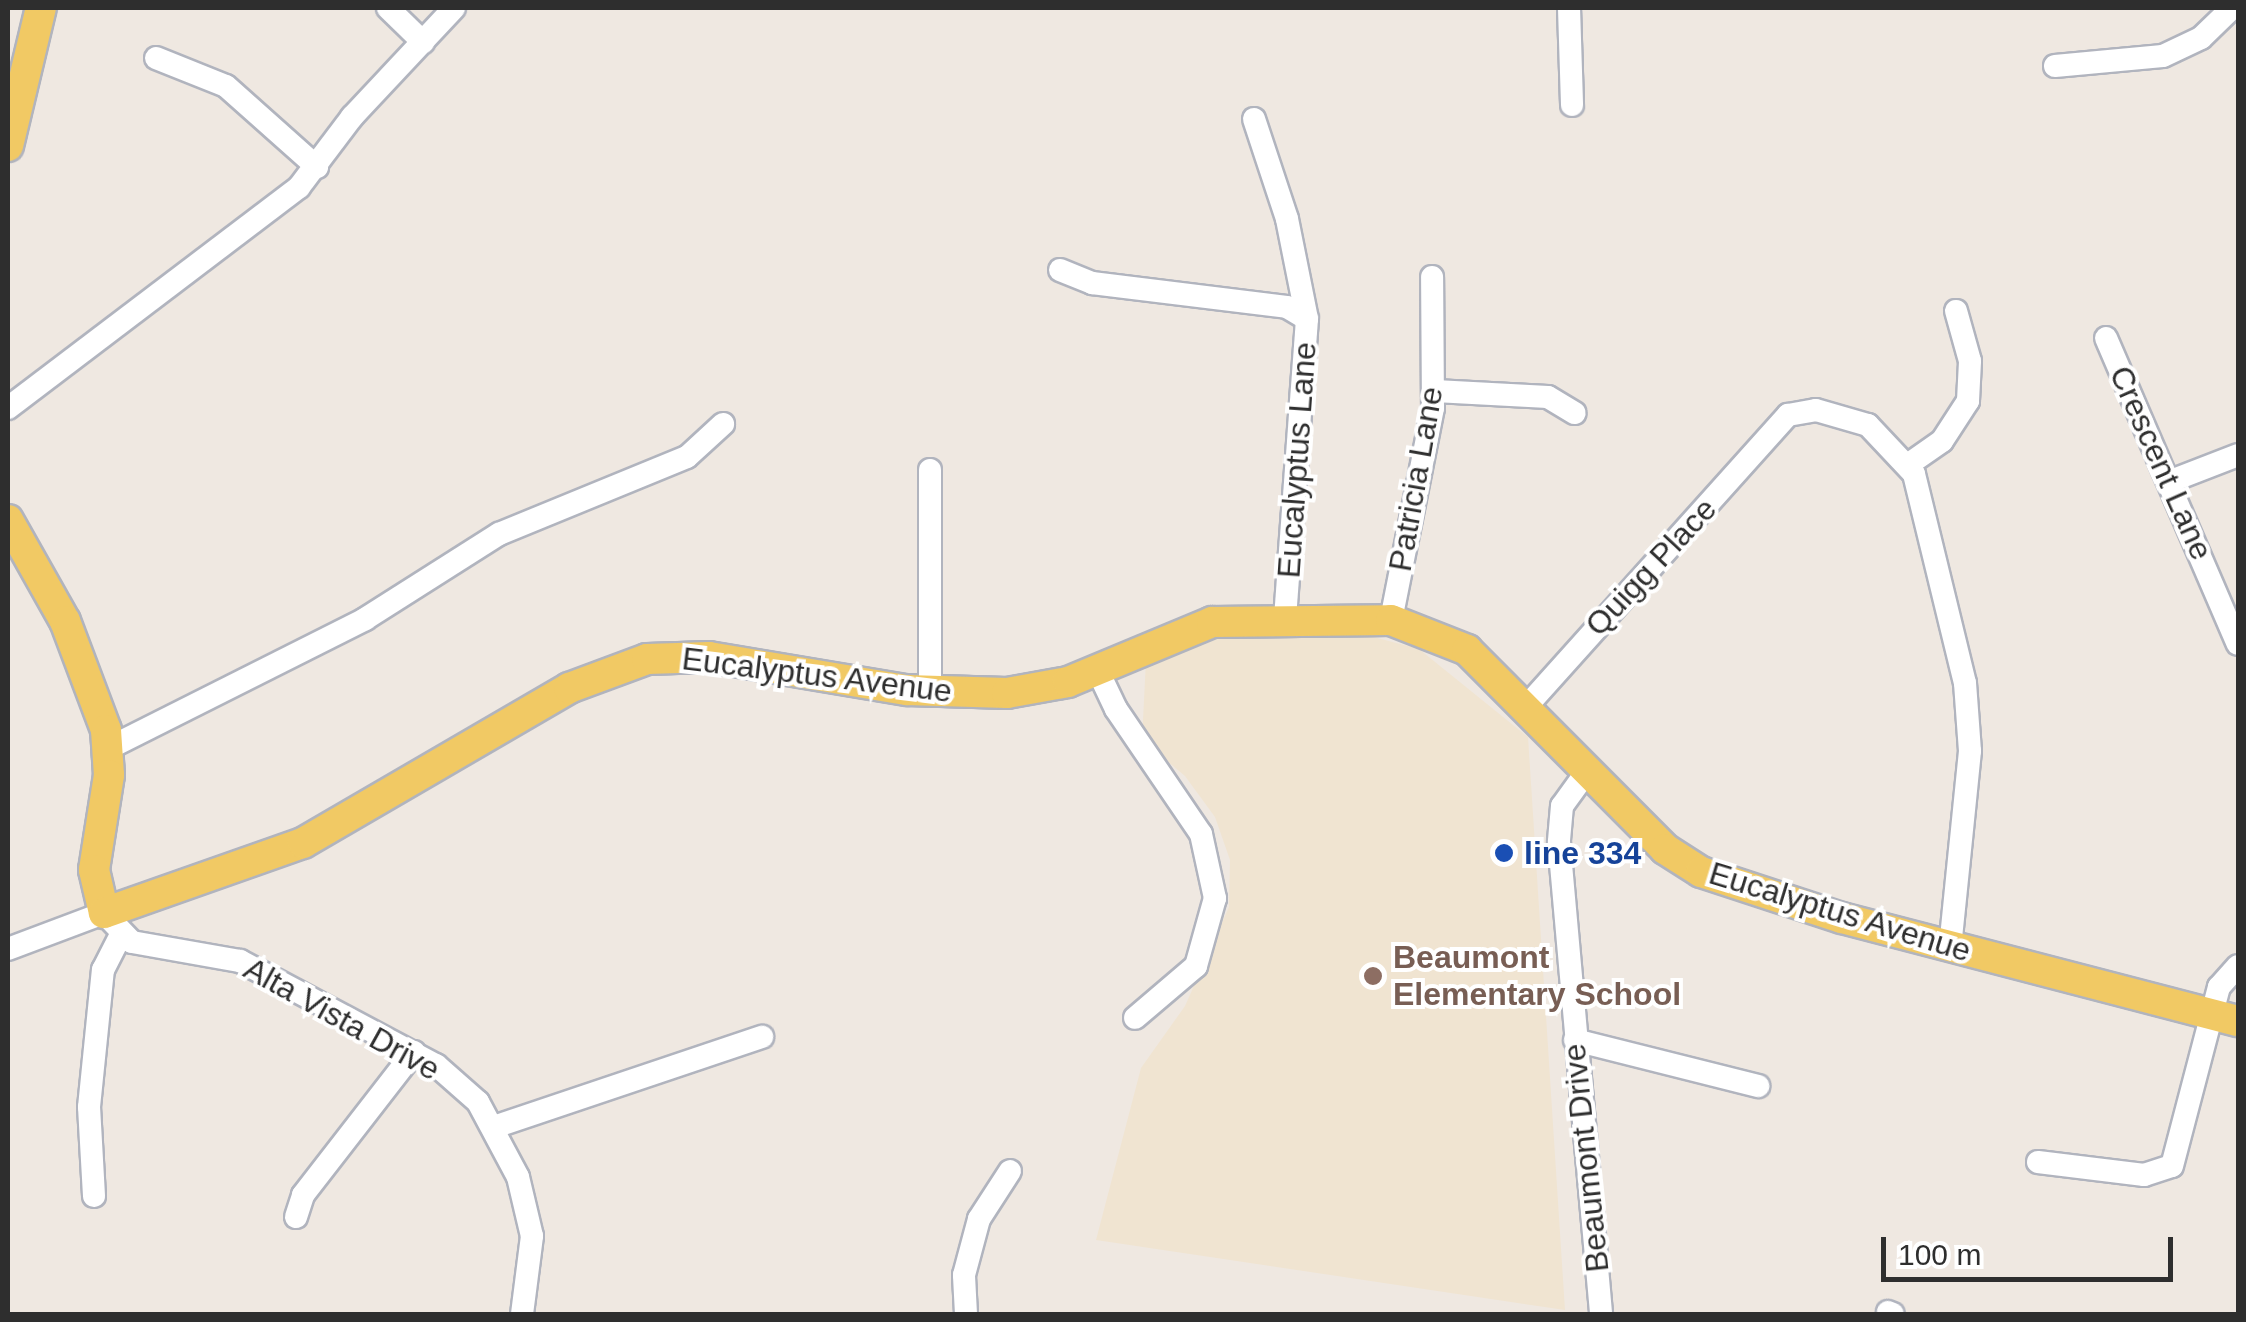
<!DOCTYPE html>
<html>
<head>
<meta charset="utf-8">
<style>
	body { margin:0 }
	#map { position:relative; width:2246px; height:1322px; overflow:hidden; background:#efe8e1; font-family:Helvetica,sans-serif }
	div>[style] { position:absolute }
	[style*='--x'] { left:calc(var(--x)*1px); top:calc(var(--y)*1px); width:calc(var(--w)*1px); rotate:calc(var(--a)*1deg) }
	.education>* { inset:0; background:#f0e4d1 }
	.roads { filter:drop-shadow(2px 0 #b1b4be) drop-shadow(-2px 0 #b1b4be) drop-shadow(0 2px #b1b4be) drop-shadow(0 -2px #b1b4be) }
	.minor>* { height:22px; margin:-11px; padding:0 11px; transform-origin:11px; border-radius:11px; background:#fff }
	.major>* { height:30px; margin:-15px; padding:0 15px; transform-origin:15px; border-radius:15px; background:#f1c964 }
	.dots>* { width:28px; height:28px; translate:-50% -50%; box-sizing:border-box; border:5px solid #fff; border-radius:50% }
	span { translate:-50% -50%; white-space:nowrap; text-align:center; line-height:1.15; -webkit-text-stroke:8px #fff; paint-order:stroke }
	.street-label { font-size:32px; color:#2e2e2e }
	.transit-label { font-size:32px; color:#164399; font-weight:700 }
	.left { translate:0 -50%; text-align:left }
	.education-label { font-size:32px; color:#785e54; font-weight:700 }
	.frame { position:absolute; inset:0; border:10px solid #2e2e2e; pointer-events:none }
	.scale { position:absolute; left:1881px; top:1237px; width:292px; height:45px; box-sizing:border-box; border:5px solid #2e2e2e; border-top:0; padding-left:12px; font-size:30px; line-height:35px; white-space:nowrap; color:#2e2e2e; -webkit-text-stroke:8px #fff; paint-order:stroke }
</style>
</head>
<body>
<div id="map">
	<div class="education">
		<i style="clip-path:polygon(1351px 631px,1419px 649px,1528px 737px,1565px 1310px,1096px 1240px,1141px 1068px,1185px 1006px,1229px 907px,1230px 860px,1215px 817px,1185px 776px,1142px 740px,1146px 660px,1225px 637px)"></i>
	</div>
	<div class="roads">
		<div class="minor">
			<i style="--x:388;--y:8;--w:49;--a:44.2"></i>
			<i style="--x:1569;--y:8;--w:97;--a:88.2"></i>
			<i style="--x:156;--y:58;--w:75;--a:21.8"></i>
			<i style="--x:226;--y:86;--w:122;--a:41.7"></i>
			<i style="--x:2055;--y:66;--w:108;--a:-5.3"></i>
			<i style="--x:2163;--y:56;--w:42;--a:-25.3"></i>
			<i style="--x:2201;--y:38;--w:43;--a:-44.1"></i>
			<i style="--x:1254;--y:119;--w:105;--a:71.7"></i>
			<i style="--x:1287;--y:219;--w:102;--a:78.7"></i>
			<i style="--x:1060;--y:270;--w:35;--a:22"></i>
			<i style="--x:1092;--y:283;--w:196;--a:7"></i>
			<i style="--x:1287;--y:307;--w:23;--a:31"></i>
			<i style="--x:1307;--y:319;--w:299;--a:94.2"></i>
			<i style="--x:2106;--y:338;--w:333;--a:66.7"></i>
			<i style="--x:1435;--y:391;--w:113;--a:3"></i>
			<i style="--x:1548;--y:397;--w:31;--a:31"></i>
			<i style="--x:8;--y:408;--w:365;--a:-37.2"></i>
			<i style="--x:299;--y:187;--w:88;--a:-52.9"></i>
			<i style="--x:352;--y:117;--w:149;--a:-46.9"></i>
			<i style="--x:1909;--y:464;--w:40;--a:-34.9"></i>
			<i style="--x:1942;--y:441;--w:48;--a:-57"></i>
			<i style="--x:1968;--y:401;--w:40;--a:-87.1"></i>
			<i style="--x:1970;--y:361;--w:52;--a:-105.6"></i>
			<i style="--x:930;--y:470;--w:222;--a:90"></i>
			<i style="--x:2171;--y:481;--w:72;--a:-21.2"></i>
			<i style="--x:1391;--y:620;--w:216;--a:-78.8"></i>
			<i style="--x:1433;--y:408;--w:131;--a:-90.4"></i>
			<i style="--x:1097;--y:669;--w:44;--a:64.6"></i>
			<i style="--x:1116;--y:709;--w:151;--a:55.8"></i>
			<i style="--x:1201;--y:834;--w:66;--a:77.7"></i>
			<i style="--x:1215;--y:898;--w:71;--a:105.6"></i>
			<i style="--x:1196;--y:966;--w:80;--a:139.6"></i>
			<i style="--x:1525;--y:708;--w:394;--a:-48.1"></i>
			<i style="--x:1788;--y:415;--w:28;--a:-10"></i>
			<i style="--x:1816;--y:410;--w:54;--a:16.1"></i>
			<i style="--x:1868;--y:425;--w:67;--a:46.8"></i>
			<i style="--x:1914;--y:474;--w:215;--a:76.3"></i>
			<i style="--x:1965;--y:683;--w:68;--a:85.8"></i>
			<i style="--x:1970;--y:751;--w:198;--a:95.8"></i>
			<i style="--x:109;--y:748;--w:287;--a:-26.7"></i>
			<i style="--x:365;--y:619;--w:159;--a:-32.4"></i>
			<i style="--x:499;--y:534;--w:203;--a:-22.3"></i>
			<i style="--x:687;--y:457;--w:49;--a:-42.5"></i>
			<i style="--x:1588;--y:770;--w:44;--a:125.8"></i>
			<i style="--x:1562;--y:806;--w:36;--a:95"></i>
			<i style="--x:1559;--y:842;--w:474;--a:84.9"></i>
			<i style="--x:8;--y:949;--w:103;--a:-20.6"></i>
			<i style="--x:104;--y:913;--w:40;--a:46"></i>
			<i style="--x:132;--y:942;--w:110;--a:10"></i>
			<i style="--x:240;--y:961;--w:222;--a:28"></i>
			<i style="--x:436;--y:1065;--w:56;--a:41.4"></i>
			<i style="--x:478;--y:1102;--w:85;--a:61.9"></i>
			<i style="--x:518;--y:1177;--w:61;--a:76.7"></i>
			<i style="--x:532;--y:1236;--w:79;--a:97.3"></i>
			<i style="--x:1575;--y:1040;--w:189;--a:14.1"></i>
			<i style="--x:494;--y:1127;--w:283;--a:-18.6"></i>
			<i style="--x:2038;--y:1162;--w:107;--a:7"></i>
			<i style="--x:2144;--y:1175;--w:29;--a:-18"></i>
			<i style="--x:2172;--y:1166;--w:185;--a:-75.3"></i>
			<i style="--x:2219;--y:987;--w:28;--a:-48"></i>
			<i style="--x:94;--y:1196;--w:89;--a:-93.2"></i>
			<i style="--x:89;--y:1107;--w:138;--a:-84.2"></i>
			<i style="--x:103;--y:970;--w:39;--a:-63"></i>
			<i style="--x:296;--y:1217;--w:23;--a:-72"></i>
			<i style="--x:303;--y:1195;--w:181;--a:-52.2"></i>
			<i style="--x:1888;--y:1312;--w:5;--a:22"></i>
			<i style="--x:966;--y:1314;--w:39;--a:-93"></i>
			<i style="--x:964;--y:1275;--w:58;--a:-75"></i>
			<i style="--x:979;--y:1219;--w:57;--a:-57.1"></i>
		</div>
		<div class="major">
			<i style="--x:8;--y:146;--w:142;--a:-76.6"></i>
			<i style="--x:8;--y:520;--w:116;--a:60.6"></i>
			<i style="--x:65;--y:621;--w:116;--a:69.4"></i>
			<i style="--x:106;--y:730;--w:45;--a:86.2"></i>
			<i style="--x:109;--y:775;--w:96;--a:99"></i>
			<i style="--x:94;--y:870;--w:44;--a:76.9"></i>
			<i style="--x:104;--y:913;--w:211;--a:-19.4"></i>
			<i style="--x:303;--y:843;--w:308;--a:-30.2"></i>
			<i style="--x:569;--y:688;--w:83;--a:-20.4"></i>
			<i style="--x:647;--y:659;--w:62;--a:-1.8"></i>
			<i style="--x:709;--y:657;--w:201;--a:9.5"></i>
			<i style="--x:907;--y:690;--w:100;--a:1.7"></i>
			<i style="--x:1007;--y:693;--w:62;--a:-10.2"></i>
			<i style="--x:1068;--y:682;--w:156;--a:-22.6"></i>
			<i style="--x:1212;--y:622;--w:179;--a:-0.6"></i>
			<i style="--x:1391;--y:620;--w:82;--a:21.5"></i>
			<i style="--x:1467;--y:650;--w:281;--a:45.1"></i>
			<i style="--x:1665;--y:849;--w:43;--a:32.6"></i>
			<i style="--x:1701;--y:872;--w:148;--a:18.1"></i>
			<i style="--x:1842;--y:918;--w:409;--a:14.6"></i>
		</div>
	</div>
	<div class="dots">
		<i style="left:1504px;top:853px;background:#1a4fb4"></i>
		<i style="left:1373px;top:976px;background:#8d6e63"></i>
	</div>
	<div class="street-label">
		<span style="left:1297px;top:460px;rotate:-86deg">Eucalyptus Lane</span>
		<span style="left:2161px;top:463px;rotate:66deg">Crescent Lane</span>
		<span style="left:1416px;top:479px;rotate:-80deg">Patricia Lane</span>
		<span style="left:1651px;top:567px;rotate:-47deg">Quigg Place</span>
		<span style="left:817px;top:675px;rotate:7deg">Eucalyptus Avenue</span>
		<span style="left:1840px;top:912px;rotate:17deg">Eucalyptus Avenue</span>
		<span style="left:342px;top:1019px;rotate:29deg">Alta Vista Drive</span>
		<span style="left:1586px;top:1158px;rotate:-96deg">Beaumont Drive</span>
	</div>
	<div class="transit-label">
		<span class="left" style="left:1524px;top:853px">line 334</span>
	</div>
	<div class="education-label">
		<span class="left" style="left:1393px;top:976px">Beaumont<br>Elementary School</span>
	</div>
	<div class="frame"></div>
	<div class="scale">100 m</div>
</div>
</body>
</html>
